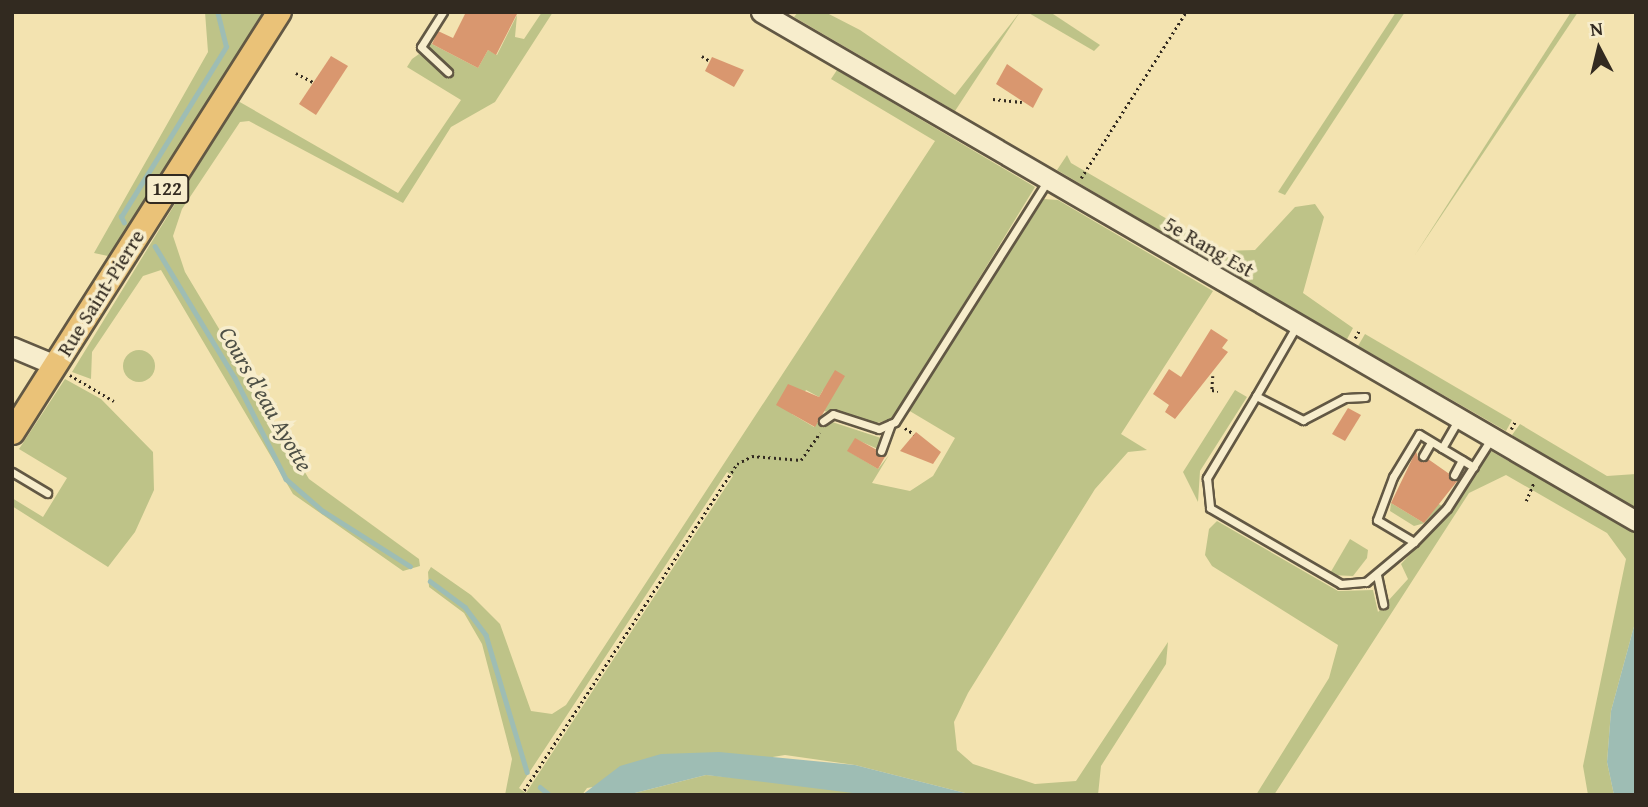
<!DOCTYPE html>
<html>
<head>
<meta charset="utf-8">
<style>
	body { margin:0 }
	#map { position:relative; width:1648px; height:807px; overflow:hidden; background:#f3e3b0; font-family:"Gentium Book Plus",serif }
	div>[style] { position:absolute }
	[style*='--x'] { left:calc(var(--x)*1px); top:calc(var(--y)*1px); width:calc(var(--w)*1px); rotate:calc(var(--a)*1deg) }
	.green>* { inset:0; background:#bec388 }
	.round { border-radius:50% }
	.water>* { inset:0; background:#9ebdb4 }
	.stream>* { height:4.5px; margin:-2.25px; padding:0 2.25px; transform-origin:2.25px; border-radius:2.25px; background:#9ebdb4 }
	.building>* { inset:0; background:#d9976f }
	.path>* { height:2.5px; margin-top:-1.25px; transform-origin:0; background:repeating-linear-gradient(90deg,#322a20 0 2px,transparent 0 5.5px) }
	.roads { filter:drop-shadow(2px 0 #625844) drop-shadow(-2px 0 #625844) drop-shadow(0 2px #625844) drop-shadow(0 -2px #625844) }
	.lane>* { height:7px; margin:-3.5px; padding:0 3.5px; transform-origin:3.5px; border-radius:3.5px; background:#f7edcc }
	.secondary>* { height:19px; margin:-9.5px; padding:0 9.5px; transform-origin:9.5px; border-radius:9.5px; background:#f7edcc }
	.primary>* { height:23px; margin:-11.5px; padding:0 11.5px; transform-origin:11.5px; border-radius:11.5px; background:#eac278 }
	span { translate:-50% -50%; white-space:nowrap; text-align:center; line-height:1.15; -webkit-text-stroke:7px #f7edcc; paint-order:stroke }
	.shield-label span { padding:2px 5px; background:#f7edcc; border:2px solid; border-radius:5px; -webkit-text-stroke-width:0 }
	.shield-label { font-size:19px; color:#322a20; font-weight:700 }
	.street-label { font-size:21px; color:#322a20 }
	.water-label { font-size:23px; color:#4d4f45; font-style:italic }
	.frame { position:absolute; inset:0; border:14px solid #322a20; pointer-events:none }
	.north { position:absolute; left:1564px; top:14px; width:70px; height:70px; -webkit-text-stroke:5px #f7edcc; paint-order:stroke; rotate:353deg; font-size:19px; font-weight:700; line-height:28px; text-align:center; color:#322a20 }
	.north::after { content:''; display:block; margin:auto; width:24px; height:32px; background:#322a20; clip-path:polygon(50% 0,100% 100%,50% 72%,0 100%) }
</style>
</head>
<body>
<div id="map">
	<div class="green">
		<i style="clip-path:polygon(205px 12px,264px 12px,118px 244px,108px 256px,94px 253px,208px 52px)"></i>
		<i style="clip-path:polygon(542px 12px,553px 12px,495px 102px,451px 127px,403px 203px,249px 121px,240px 122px,182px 209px,173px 236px,185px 272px,309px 479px,419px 559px,420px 566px,403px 571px,293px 494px,161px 270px,143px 276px,92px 352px,91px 379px,72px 372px,238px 101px,398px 193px,461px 100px,407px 67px,412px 59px,419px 54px,450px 76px,428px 50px,430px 43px,478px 68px,488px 50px,497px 55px,517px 15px,515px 37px,524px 39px)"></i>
		<i style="clip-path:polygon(798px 12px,825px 12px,860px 30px,955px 95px,1020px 12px,955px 111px,794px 17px)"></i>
		<i style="clip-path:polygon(1027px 12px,1050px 12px,1100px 45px,1094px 51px)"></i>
		<i style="clip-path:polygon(1396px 12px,1405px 12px,1285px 195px,1278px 192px)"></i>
		<i style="clip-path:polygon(1571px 12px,1578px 12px,1415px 255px)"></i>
		<i style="clip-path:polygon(evenodd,837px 70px,1035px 187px,893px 419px,876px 423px,824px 411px,823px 390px,819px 397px,806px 390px,792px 414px,814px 427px,820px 418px,884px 439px,878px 449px,855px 439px,848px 451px,878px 469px,889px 455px,872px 483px,910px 491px,933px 476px,955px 438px,908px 410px,1044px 199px,1058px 200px,1213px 291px,1121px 434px,1147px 450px,1128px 452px,1095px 489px,968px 693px,954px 722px,957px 750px,973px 764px,1035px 784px,1076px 781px,1168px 642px,1166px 664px,1101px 766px,1098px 795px,973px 795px,855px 765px,785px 755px,587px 788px,582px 795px,505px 795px,512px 759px,482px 644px,464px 613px,429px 587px,428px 572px,431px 567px,471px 595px,500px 624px,531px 711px,552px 714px,566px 705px,935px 141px,831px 79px,837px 70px,727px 472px,733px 476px,526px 793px,519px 788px,727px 472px)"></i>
		<i style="clip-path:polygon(1067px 155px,1071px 163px,1222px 251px,1255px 250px,1295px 207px,1315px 204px,1324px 217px,1303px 293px,1353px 328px,1346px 341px,1057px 170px)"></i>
		<i style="clip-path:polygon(1365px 334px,1512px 420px,1506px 431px,1358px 346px)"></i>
		<i class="round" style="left:123px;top:350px;width:32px;height:32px"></i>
		<i style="clip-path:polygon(65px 379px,101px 399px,153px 452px,154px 490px,135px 532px,108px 567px,12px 506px,12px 498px,43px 517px,67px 478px,19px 449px)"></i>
		<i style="clip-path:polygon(1235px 390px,1247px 397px,1200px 471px,1198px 502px,1183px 472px)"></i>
		<i style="clip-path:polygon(1520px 424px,1607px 476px,1636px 474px,1636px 511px,1512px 435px)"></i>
		<i style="clip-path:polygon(1487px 449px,1636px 532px,1636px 619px,1611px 711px,1607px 762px,1614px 795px,1588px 795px,1583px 766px,1626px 559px,1607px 533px,1506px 475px,1469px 493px,1274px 795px,1256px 795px,1329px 678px,1338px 645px,1212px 566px,1205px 555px,1209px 529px,1217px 521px,1338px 591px,1373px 590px,1378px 612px,1408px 579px,1401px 564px,1449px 513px)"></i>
		<i style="clip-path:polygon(1391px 503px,1424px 523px,1437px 503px,1444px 507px,1425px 523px,1414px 526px,1390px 511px)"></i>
		<i style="clip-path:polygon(1350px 539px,1368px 550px,1367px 558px,1353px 576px,1329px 575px)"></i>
		<i style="clip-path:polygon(706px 775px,813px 785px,869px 795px,627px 795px)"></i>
	</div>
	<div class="water">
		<i style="clip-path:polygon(1636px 619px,1636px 795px,1614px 795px,1607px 762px,1611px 711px)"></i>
		<i style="clip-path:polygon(719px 752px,855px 765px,973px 795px,869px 795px,706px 775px,627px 795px,582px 795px,620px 766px,661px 754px)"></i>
	</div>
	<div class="stream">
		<i style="--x:124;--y:223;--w:7;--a:-117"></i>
		<i style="--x:121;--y:217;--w:200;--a:-58.3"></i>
		<i style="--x:226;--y:47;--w:36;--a:-104"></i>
		<i style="--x:155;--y:246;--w:154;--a:58.8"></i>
		<i style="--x:235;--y:378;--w:113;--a:63.2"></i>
		<i style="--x:286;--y:479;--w:49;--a:40.9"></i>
		<i style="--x:323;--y:511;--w:103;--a:32.3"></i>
		<i style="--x:430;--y:581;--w:44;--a:36.6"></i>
		<i style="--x:465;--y:607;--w:35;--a:53"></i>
		<i style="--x:486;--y:635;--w:143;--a:73.3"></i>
		<i style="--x:540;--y:787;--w:13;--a:39"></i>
	</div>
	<div class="building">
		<i style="clip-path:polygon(466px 12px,518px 12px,496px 55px,488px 50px,478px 68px,432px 44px,438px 31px,453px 38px)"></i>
		<i style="clip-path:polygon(331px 56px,348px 66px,316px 115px,299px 104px)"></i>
		<i style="clip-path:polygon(712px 57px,744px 70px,734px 87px,705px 71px)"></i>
		<i style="clip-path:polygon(1007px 64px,1043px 89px,1033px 108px,996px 84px)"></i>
		<i style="clip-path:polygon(1211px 329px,1228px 340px,1222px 348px,1228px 352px,1175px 419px,1165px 412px,1169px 405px,1153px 394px,1169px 369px,1181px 377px)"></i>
		<i style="clip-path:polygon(835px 370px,845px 376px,815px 427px,776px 405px,788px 384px,819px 397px)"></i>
		<i style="clip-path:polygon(1348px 408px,1361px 415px,1345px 441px,1332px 434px)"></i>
		<i style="clip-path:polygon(916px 432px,941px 452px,933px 464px,900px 451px)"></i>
		<i style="clip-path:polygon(855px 438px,886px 455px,878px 469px,847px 451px)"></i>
		<i style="clip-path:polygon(1416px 451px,1419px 461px,1428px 459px,1458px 480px,1424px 523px,1391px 503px)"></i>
	</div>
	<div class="path">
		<i style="--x:702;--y:56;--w:9;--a:32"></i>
		<i style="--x:296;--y:73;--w:19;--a:28"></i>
		<i style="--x:993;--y:99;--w:29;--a:6"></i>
		<i style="--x:1081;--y:178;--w:196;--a:-57.7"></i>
		<i style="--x:1355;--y:338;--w:8;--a:-60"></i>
		<i style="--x:70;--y:375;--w:51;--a:30.6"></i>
		<i style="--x:1213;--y:376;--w:14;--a:94"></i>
		<i style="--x:1212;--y:390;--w:6;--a:9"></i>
		<i style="--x:905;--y:428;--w:11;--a:34"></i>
		<i style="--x:1511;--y:429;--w:8;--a:-60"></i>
		<i style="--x:1526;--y:501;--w:21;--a:-67"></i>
		<i style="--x:521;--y:795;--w:395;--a:-56.9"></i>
		<i style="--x:737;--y:464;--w:17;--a:-28"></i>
		<i style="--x:752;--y:456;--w:49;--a:4.7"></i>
		<i style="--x:801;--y:460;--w:33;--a:-55"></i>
	</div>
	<div class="roads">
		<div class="lane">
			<i style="--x:443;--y:12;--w:41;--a:122.2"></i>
			<i style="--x:421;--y:47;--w:37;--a:43"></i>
			<i style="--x:1297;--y:325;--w:82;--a:120"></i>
			<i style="--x:1256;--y:396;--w:53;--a:27.1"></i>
			<i style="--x:1303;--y:420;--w:47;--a:-27.6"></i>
			<i style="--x:1345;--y:398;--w:20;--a:-3"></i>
			<i style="--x:1256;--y:396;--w:96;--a:120.9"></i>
			<i style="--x:1207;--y:478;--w:30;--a:84"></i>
			<i style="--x:1210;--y:508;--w:151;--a:30.1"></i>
			<i style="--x:1341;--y:584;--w:25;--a:-5"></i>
			<i style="--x:1366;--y:582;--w:62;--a:-39.8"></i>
			<i style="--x:1414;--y:542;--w:47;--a:-45.9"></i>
			<i style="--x:1447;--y:508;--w:82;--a:-57.5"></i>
			<i style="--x:823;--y:421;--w:12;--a:-35"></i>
			<i style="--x:833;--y:414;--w:48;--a:18.1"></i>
			<i style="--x:879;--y:429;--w:17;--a:-24"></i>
			<i style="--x:895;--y:422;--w:286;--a:-57.7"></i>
			<i style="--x:1442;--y:448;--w:37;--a:31"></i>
			<i style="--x:881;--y:451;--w:29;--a:-70"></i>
			<i style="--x:1423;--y:456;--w:16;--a:-60"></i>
			<i style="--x:12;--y:472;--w:41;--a:31"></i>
			<i style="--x:1454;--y:475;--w:17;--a:-62"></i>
			<i style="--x:1414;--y:542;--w:43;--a:-149.3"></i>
			<i style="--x:1377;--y:520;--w:46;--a:-69.6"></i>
			<i style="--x:1393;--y:477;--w:50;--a:-58.8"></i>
			<i style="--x:1419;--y:434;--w:27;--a:31"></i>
			<i style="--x:1442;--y:448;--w:32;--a:-60"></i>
			<i style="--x:1377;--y:575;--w:30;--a:78"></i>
		</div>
		<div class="secondary">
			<i style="--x:761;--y:12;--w:1012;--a:30.19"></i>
			<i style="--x:12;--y:347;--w:47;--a:22.7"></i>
		</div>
		<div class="primary">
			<i style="--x:12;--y:432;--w:498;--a:-57.6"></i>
		</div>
	</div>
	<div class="shield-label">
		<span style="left:167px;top:189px">122</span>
	</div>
	<div class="street-label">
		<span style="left:1209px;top:247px;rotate:30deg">5e Rang Est</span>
		<span style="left:101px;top:293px;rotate:-58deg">Rue Saint-Pierre</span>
	</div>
	<div class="water-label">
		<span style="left:266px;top:399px;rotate:60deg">Cours d'eau Ayotte</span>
	</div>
	<div class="frame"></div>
	<div class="north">N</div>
</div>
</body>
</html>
